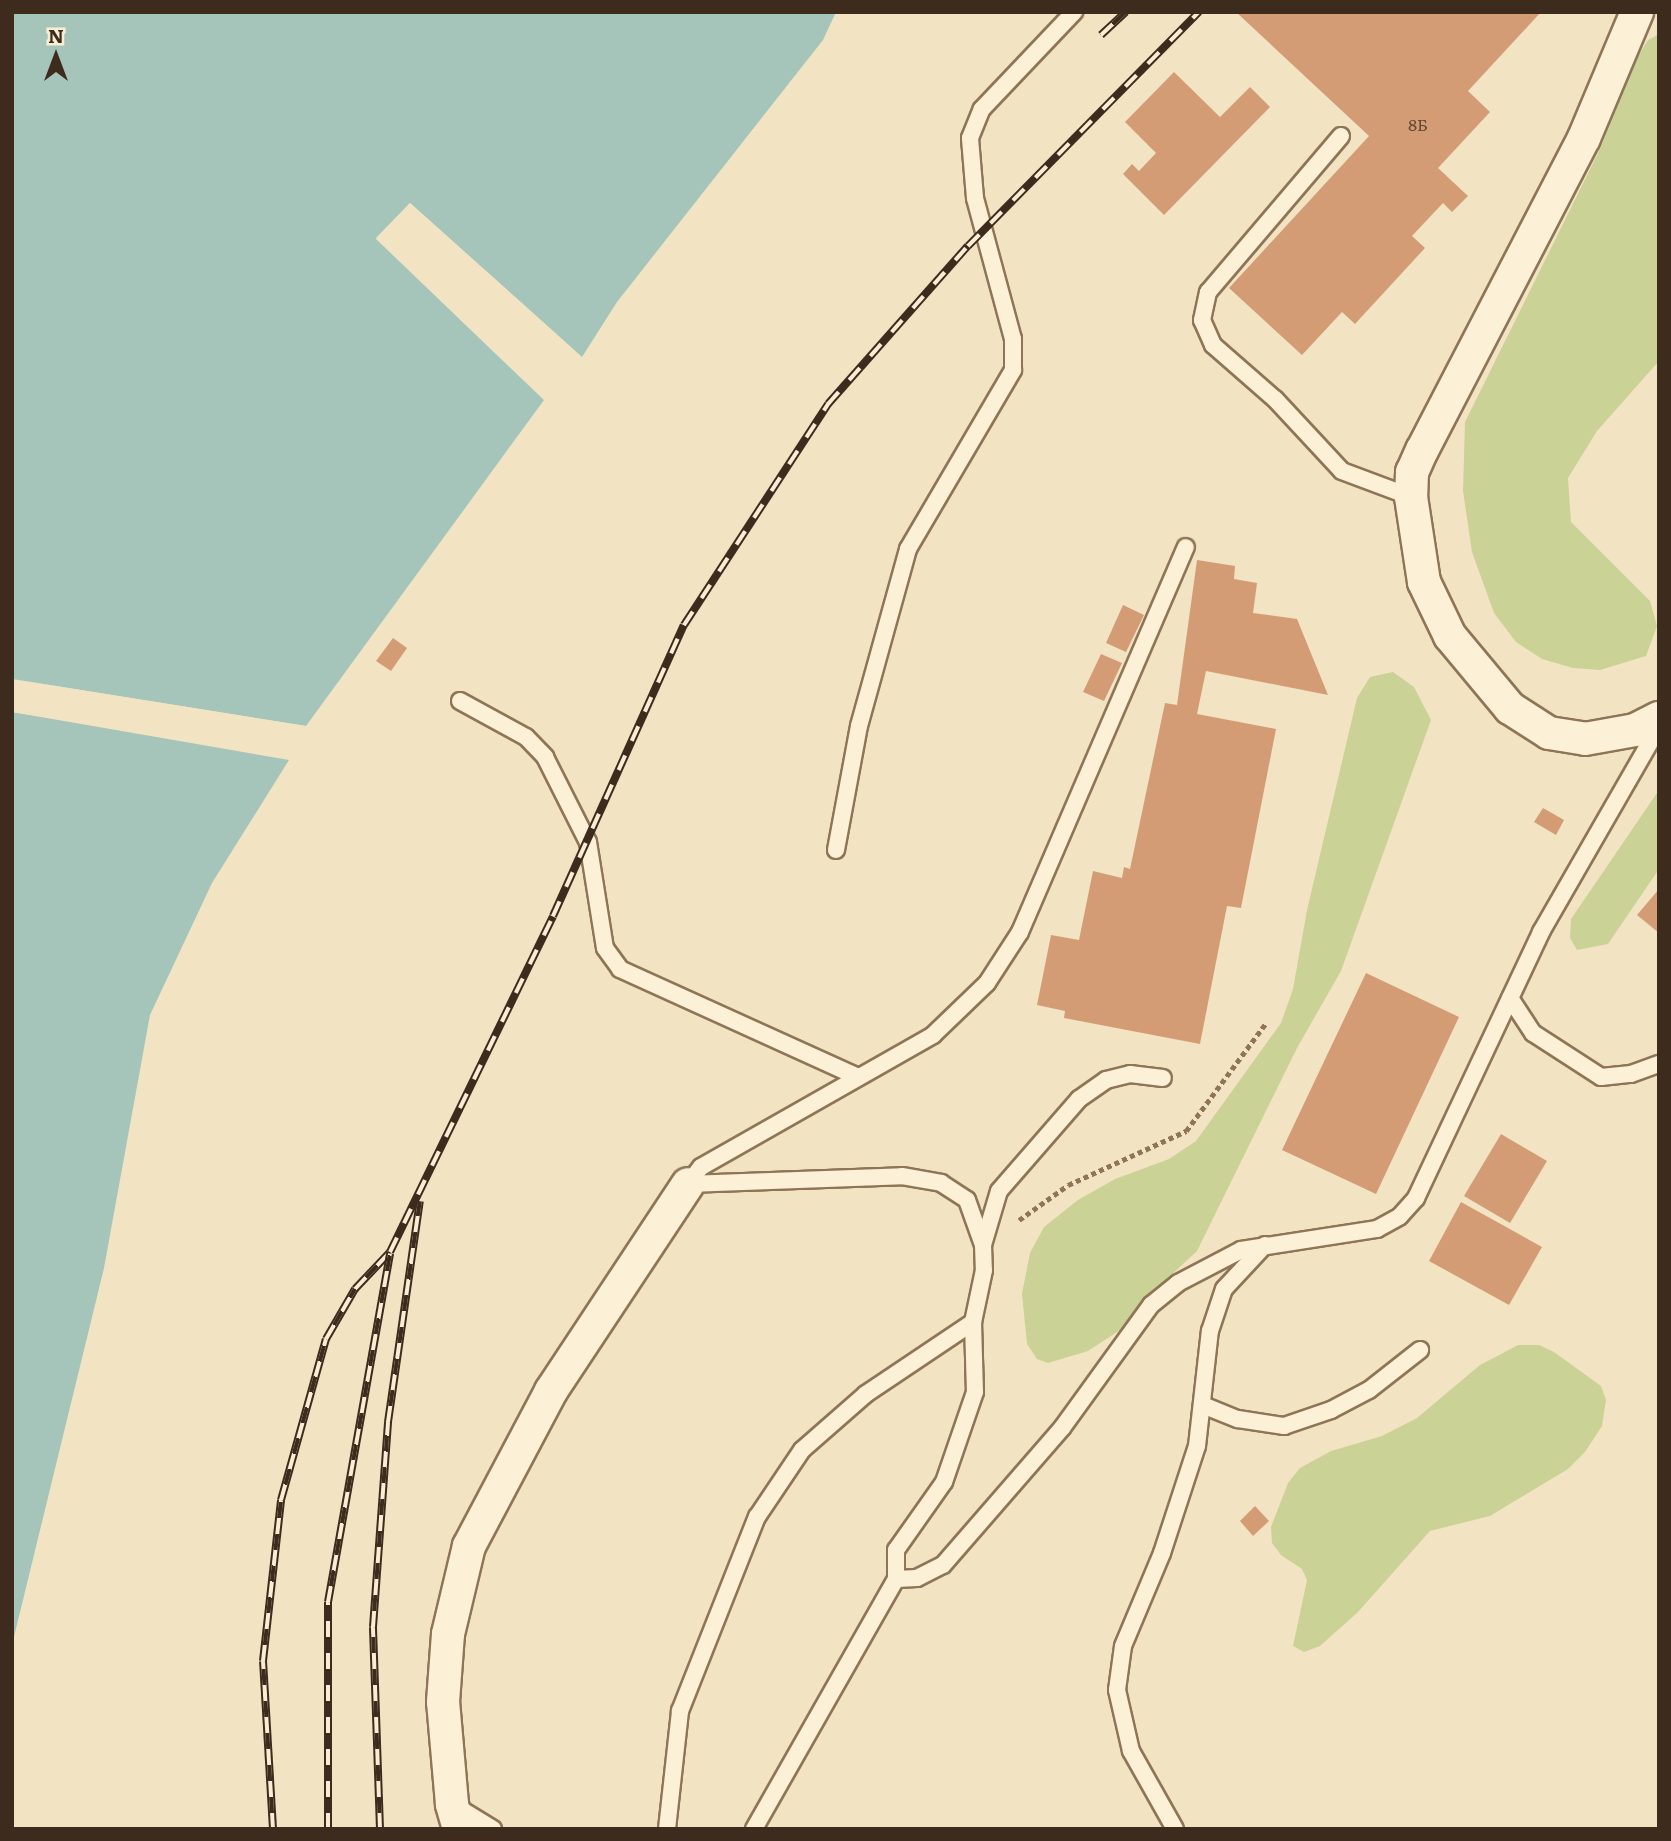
<!DOCTYPE html>
<html>
<head>
<meta charset="utf-8">
<style>
	body { margin:0 }
	#map { position:relative; width:1671px; height:1841px; overflow:hidden; background:#f2e4c3; font-family:Literata,serif }
	div>[style] { position:absolute }
	[style*='--x'] { left:calc(var(--x)*1px); top:calc(var(--y)*1px); width:calc(var(--w)*1px); rotate:calc(var(--a)*1deg) }
	.green>* { inset:0; background:#cbd295 }
	.water>* { inset:0; background:#a5c5bb }
	.pier>* { inset:0; background:#f2e4c3 }
	.building>* { inset:0; background:#d49c75 }
	.path>* { height:4.5px; margin-top:-2.25px; transform-origin:0; background:repeating-linear-gradient(90deg,#8f7557 0 5px,transparent 0 8.5px) }
	.roads { filter:drop-shadow(2px 0 #8f7557) drop-shadow(-2px 0 #8f7557) drop-shadow(0 2px #8f7557) drop-shadow(0 -2px #8f7557) }
	.lane>* { height:16px; margin:-8px; padding:0 8px; transform-origin:8px; border-radius:8px; background:#fcf1d7 }
	.street>* { height:32px; margin:-16px; padding:0 16px; transform-origin:16px; border-radius:16px; background:#fcf1d7 }
	.rail>* { height:8px; margin-top:-4px; transform-origin:0; background:repeating-linear-gradient(90deg,#f9eed3 0 16px,#3d2c1d 0 32px); box-sizing:border-box; border-block:2px solid #3d2c1d }
	span { translate:-50% -50%; white-space:nowrap; text-align:center; line-height:1.15; -webkit-text-stroke:6px #f9eed3; paint-order:stroke }
	.number-label { font-size:16px; color:#634833 }
	.number-label span { -webkit-text-stroke-width:0 }
	.frame { position:absolute; inset:0; border:14px solid #3d2c1d; pointer-events:none }
	.north { position:absolute; left:21px; top:21px; width:70px; height:70px; -webkit-text-stroke:5px #f9eed3; paint-order:stroke; rotate:0deg; font-size:19px; font-weight:700; line-height:28px; text-align:center; color:#3d2c1d }
	.north::after { content:''; display:block; margin:auto; width:24px; height:32px; background:#3d2c1d; clip-path:polygon(50% 0,100% 100%,50% 72%,0 100%) }
</style>
</head>
<body>
<div id="map">
	<div class="green">
		<i style="clip-path:polygon(1659px 34px,1659px 361px,1597px 431px,1568px 478px,1571px 522px,1650px 601px,1657px 626px,1646px 656px,1600px 670px,1573px 668px,1542px 659px,1516px 642px,1494px 613px,1472px 552px,1463px 491px,1465px 422px,1601px 147px,1637px 58px,1648px 40px)"></i>
		<i style="clip-path:polygon(1393px 672px,1414px 687px,1431px 720px,1341px 971px,1297px 1048px,1197px 1251px,1140px 1304px,1120px 1330px,1088px 1351px,1048px 1363px,1037px 1359px,1027px 1344px,1022px 1294px,1030px 1253px,1044px 1227px,1078px 1200px,1115px 1179px,1169px 1159px,1196px 1141px,1281px 1023px,1293px 989px,1307px 910px,1357px 698px,1370px 677px)"></i>
		<i style="clip-path:polygon(1659px 790px,1659px 869px,1608px 944px,1577px 950px,1570px 938px,1571px 919px)"></i>
		<i style="clip-path:polygon(1518px 1345px,1539px 1345px,1554px 1352px,1601px 1386px,1606px 1400px,1602px 1426px,1585px 1452px,1568px 1469px,1490px 1516px,1430px 1531px,1358px 1612px,1320px 1646px,1304px 1652px,1293px 1646px,1307px 1580px,1302px 1569px,1281px 1555px,1272px 1543px,1271px 1527px,1288px 1483px,1300px 1468px,1331px 1451px,1382px 1436px,1417px 1418px,1480px 1365px)"></i>
	</div>
	<div class="water">
		<i style="clip-path:polygon(12px 12px,836px 12px,823px 40px,617px 302px,582px 357px,410px 203px,376px 238px,544px 400px,306px 726px,12px 679px)"></i>
		<i style="clip-path:polygon(12px 712px,289px 760px,212px 883px,150px 1015px,104px 1268px,12px 1645px)"></i>
	</div>
	<div class="pier">
		<i style="clip-path:polygon(410px 203px,582px 357px,410px 208px,381px 239px,544px 400px,376px 239px)"></i>
		<i style="clip-path:polygon(12px 679px,306px 726px,304px 729px)"></i>
		<i style="clip-path:polygon(13px 708px,290px 756px,291px 756px,12px 712px)"></i>
	</div>
	<div class="building">
		<i style="clip-path:polygon(1236px 12px,1541px 12px,1468px 91px,1490px 112px,1438px 168px,1468px 196px,1452px 212px,1443px 203px,1412px 236px,1425px 248px,1355px 324px,1342px 312px,1302px 355px,1229px 288px,1369px 136px)"></i>
		<i style="clip-path:polygon(1174px 72px,1220px 117px,1250px 87px,1270px 107px,1164px 215px,1123px 174px,1132px 164px,1139px 171px,1156px 153px,1125px 122px)"></i>
		<i style="clip-path:polygon(1197px 560px,1235px 566px,1234px 579px,1257px 583px,1253px 613px,1297px 619px,1328px 695px,1206px 671px,1197px 714px,1276px 729px,1241px 908px,1227px 906px,1200px 1044px,1064px 1018px,1065px 1011px,1037px 1005px,1051px 935px,1079px 940px,1093px 871px,1122px 878px,1124px 867px,1130px 869px,1165px 703px,1177px 705px)"></i>
		<i style="clip-path:polygon(1123px 605px,1144px 615px,1126px 652px,1106px 643px)"></i>
		<i style="clip-path:polygon(393px 638px,407px 648px,391px 671px,376px 661px)"></i>
		<i style="clip-path:polygon(1101px 654px,1122px 663px,1104px 701px,1083px 692px)"></i>
		<i style="clip-path:polygon(1543px 808px,1564px 820px,1556px 835px,1534px 822px)"></i>
		<i style="clip-path:polygon(1659px 889px,1659px 933px,1637px 915px)"></i>
		<i style="clip-path:polygon(1366px 973px,1459px 1017px,1376px 1194px,1282px 1150px)"></i>
		<i style="clip-path:polygon(1501px 1134px,1547px 1161px,1510px 1223px,1464px 1196px)"></i>
		<i style="clip-path:polygon(1461px 1202px,1542px 1247px,1509px 1305px,1429px 1261px)"></i>
		<i style="clip-path:polygon(1255px 1506px,1269px 1521px,1253px 1536px,1240px 1521px)"></i>
	</div>
	<div class="path">
		<i style="--x:1019;--y:1220;--w:60;--a:-35.5"></i>
		<i style="--x:1068;--y:1185;--w:130;--a:-24.6"></i>
		<i style="--x:1186;--y:1131;--w:134;--a:-53.5"></i>
	</div>
	<div class="roads">
		<div class="lane">
			<i style="--x:1341;--y:136;--w:205;--a:130.4"></i>
			<i style="--x:1208;--y:292;--w:29;--a:102"></i>
			<i style="--x:1202;--y:320;--w:27;--a:66"></i>
			<i style="--x:1213;--y:345;--w:82;--a:41.1"></i>
			<i style="--x:1275;--y:399;--w:98;--a:47.1"></i>
			<i style="--x:1342;--y:471;--w:74;--a:20.6"></i>
			<i style="--x:460;--y:701;--w:75;--a:28.6"></i>
			<i style="--x:526;--y:737;--w:28;--a:46"></i>
			<i style="--x:545;--y:757;--w:95;--a:63.2"></i>
			<i style="--x:588;--y:842;--w:107;--a:80.9"></i>
			<i style="--x:605;--y:948;--w:26;--a:54"></i>
			<i style="--x:620;--y:969;--w:261;--a:24.4"></i>
			<i style="--x:836;--y:850;--w:126;--a:-79.5"></i>
			<i style="--x:859;--y:726;--w:184;--a:-74.5"></i>
			<i style="--x:908;--y:549;--w:208;--a:-59.6"></i>
			<i style="--x:1013;--y:370;--w:31;--a:-90"></i>
			<i style="--x:1013;--y:339;--w:146;--a:-105.1"></i>
			<i style="--x:975;--y:198;--w:60;--a:-94.8"></i>
			<i style="--x:970;--y:138;--w:31;--a:-68"></i>
			<i style="--x:982;--y:109;--w:134;--a:-46.5"></i>
			<i style="--x:1510;--y:998;--w:42;--a:56.7"></i>
			<i style="--x:1533;--y:1033;--w:81;--a:32.9"></i>
			<i style="--x:1601;--y:1077;--w:30;--a:-6"></i>
			<i style="--x:1631;--y:1074;--w:30;--a:-20"></i>
			<i style="--x:688;--y:1184;--w:214;--a:-2.1"></i>
			<i style="--x:902;--y:1176;--w:40;--a:10"></i>
			<i style="--x:941;--y:1183;--w:31;--a:33"></i>
			<i style="--x:967;--y:1200;--w:48;--a:70.4"></i>
			<i style="--x:983;--y:1245;--w:25;--a:88"></i>
			<i style="--x:984;--y:1270;--w:53;--a:101.9"></i>
			<i style="--x:973;--y:1322;--w:70;--a:88.4"></i>
			<i style="--x:975;--y:1392;--w:95;--a:109"></i>
			<i style="--x:944;--y:1482;--w:83;--a:125.2"></i>
			<i style="--x:896;--y:1550;--w:29;--a:90"></i>
			<i style="--x:896;--y:1579;--w:288;--a:119.6"></i>
			<i style="--x:688;--y:1184;--w:21;--a:-53"></i>
			<i style="--x:701;--y:1167;--w:267;--a:-29.6"></i>
			<i style="--x:933;--y:1035;--w:75;--a:-43.9"></i>
			<i style="--x:987;--y:983;--w:61;--a:-57.1"></i>
			<i style="--x:1020;--y:932;--w:419;--a:-66.7"></i>
			<i style="--x:983;--y:1245;--w:56;--a:-73.5"></i>
			<i style="--x:999;--y:1191;--w:122;--a:-49"></i>
			<i style="--x:1079;--y:1099;--w:33;--a:-35"></i>
			<i style="--x:1106;--y:1080;--w:25;--a:-14"></i>
			<i style="--x:1130;--y:1074;--w:33;--a:7"></i>
			<i style="--x:1205;--y:1406;--w:35;--a:22"></i>
			<i style="--x:1238;--y:1419;--w:47;--a:8.7"></i>
			<i style="--x:1284;--y:1426;--w:50;--a:-18.8"></i>
			<i style="--x:1331;--y:1410;--w:43;--a:-27.8"></i>
			<i style="--x:1369;--y:1390;--w:65;--a:-38.1"></i>
			<i style="--x:896;--y:1579;--w:21;--a:-3"></i>
			<i style="--x:917;--y:1578;--w:29;--a:-27"></i>
			<i style="--x:943;--y:1565;--w:181;--a:-49"></i>
			<i style="--x:1062;--y:1428;--w:152;--a:-54.1"></i>
			<i style="--x:1151;--y:1305;--w:35;--a:-39"></i>
			<i style="--x:1178;--y:1283;--w:71;--a:-27.6"></i>
			<i style="--x:1241;--y:1250;--w:138;--a:-8.8"></i>
			<i style="--x:1377;--y:1229;--w:26;--a:-29"></i>
			<i style="--x:1400;--y:1216;--w:24;--a:-48"></i>
			<i style="--x:1416;--y:1198;--w:294;--a:-64.8"></i>
			<i style="--x:1541;--y:932;--w:237;--a:-60.1"></i>
			<i style="--x:454;--y:1805;--w:46;--a:31.6"></i>
			<i style="--x:667;--y:1829;--w:119;--a:-83.7"></i>
			<i style="--x:680;--y:1711;--w:209;--a:-68.4"></i>
			<i style="--x:757;--y:1517;--w:81;--a:-56.1"></i>
			<i style="--x:802;--y:1450;--w:85;--a:-41.2"></i>
			<i style="--x:866;--y:1394;--w:129;--a:-33.9"></i>
			<i style="--x:1175;--y:1829;--w:90;--a:-119.4"></i>
			<i style="--x:1131;--y:1751;--w:63;--a:-102.9"></i>
			<i style="--x:1117;--y:1690;--w:44;--a:-82.2"></i>
			<i style="--x:1123;--y:1646;--w:101;--a:-67.2"></i>
			<i style="--x:1162;--y:1553;--w:113;--a:-71.9"></i>
			<i style="--x:1197;--y:1446;--w:116;--a:-83.6"></i>
			<i style="--x:1210;--y:1331;--w:44;--a:-71.6"></i>
			<i style="--x:1224;--y:1289;--w:60;--a:-47"></i>
		</div>
		<div class="street">
			<i style="--x:1637;--y:12;--w:137;--a:112.8"></i>
			<i style="--x:1584;--y:138;--w:352;--a:117.4"></i>
			<i style="--x:1422;--y:450;--w:24;--a:114"></i>
			<i style="--x:1412;--y:472;--w:25;--a:92"></i>
			<i style="--x:1411;--y:497;--w:86;--a:81.3"></i>
			<i style="--x:1424;--y:582;--w:60;--a:64.3"></i>
			<i style="--x:1450;--y:636;--w:94;--a:50.2"></i>
			<i style="--x:1510;--y:708;--w:46;--a:32.7"></i>
			<i style="--x:1549;--y:733;--w:36;--a:9"></i>
			<i style="--x:1585;--y:739;--w:51;--a:-10.2"></i>
			<i style="--x:1635;--y:730;--w:27;--a:-27"></i>
			<i style="--x:459;--y:1829;--w:26;--a:-106"></i>
			<i style="--x:452;--y:1804;--w:102;--a:-95"></i>
			<i style="--x:443;--y:1702;--w:68;--a:-85.8"></i>
			<i style="--x:448;--y:1634;--w:90;--a:-76.6"></i>
			<i style="--x:469;--y:1546;--w:175;--a:-62.1"></i>
			<i style="--x:551;--y:1391;--w:248;--a:-56.5"></i>
		</div>
	</div>
	<div class="rail">
		<i style="--x:1101;--y:35;--w:34;--a:-43"></i>
		<i style="--x:273;--y:1829;--w:168;--a:-93.4"></i>
		<i style="--x:263;--y:1661;--w:162;--a:-83.6"></i>
		<i style="--x:281;--y:1500;--w:167;--a:-74.4"></i>
		<i style="--x:326;--y:1339;--w:58;--a:-59.9"></i>
		<i style="--x:355;--y:1289;--w:51;--a:-46.6"></i>
		<i style="--x:390;--y:1252;--w:373;--a:-64.1"></i>
		<i style="--x:553;--y:916;--w:319;--a:-65.8"></i>
		<i style="--x:684;--y:625;--w:264;--a:-56.9"></i>
		<i style="--x:828;--y:404;--w:211;--a:-48.5"></i>
		<i style="--x:968;--y:246;--w:329;--a:-45.4"></i>
		<i style="--x:328;--y:1829;--w:227;--a:-90"></i>
		<i style="--x:328;--y:1602;--w:354;--a:-79.9"></i>
		<i style="--x:380;--y:1829;--w:202;--a:-92"></i>
		<i style="--x:373;--y:1627;--w:206;--a:-85.8"></i>
		<i style="--x:388;--y:1422;--w:223;--a:-81.8"></i>
	</div>
	<div class="number-label">
		<span style="left:1418px;top:124px">8Б</span>
	</div>
	<div class="frame"></div>
	<div class="north">N</div>
</div>
</body>
</html>
